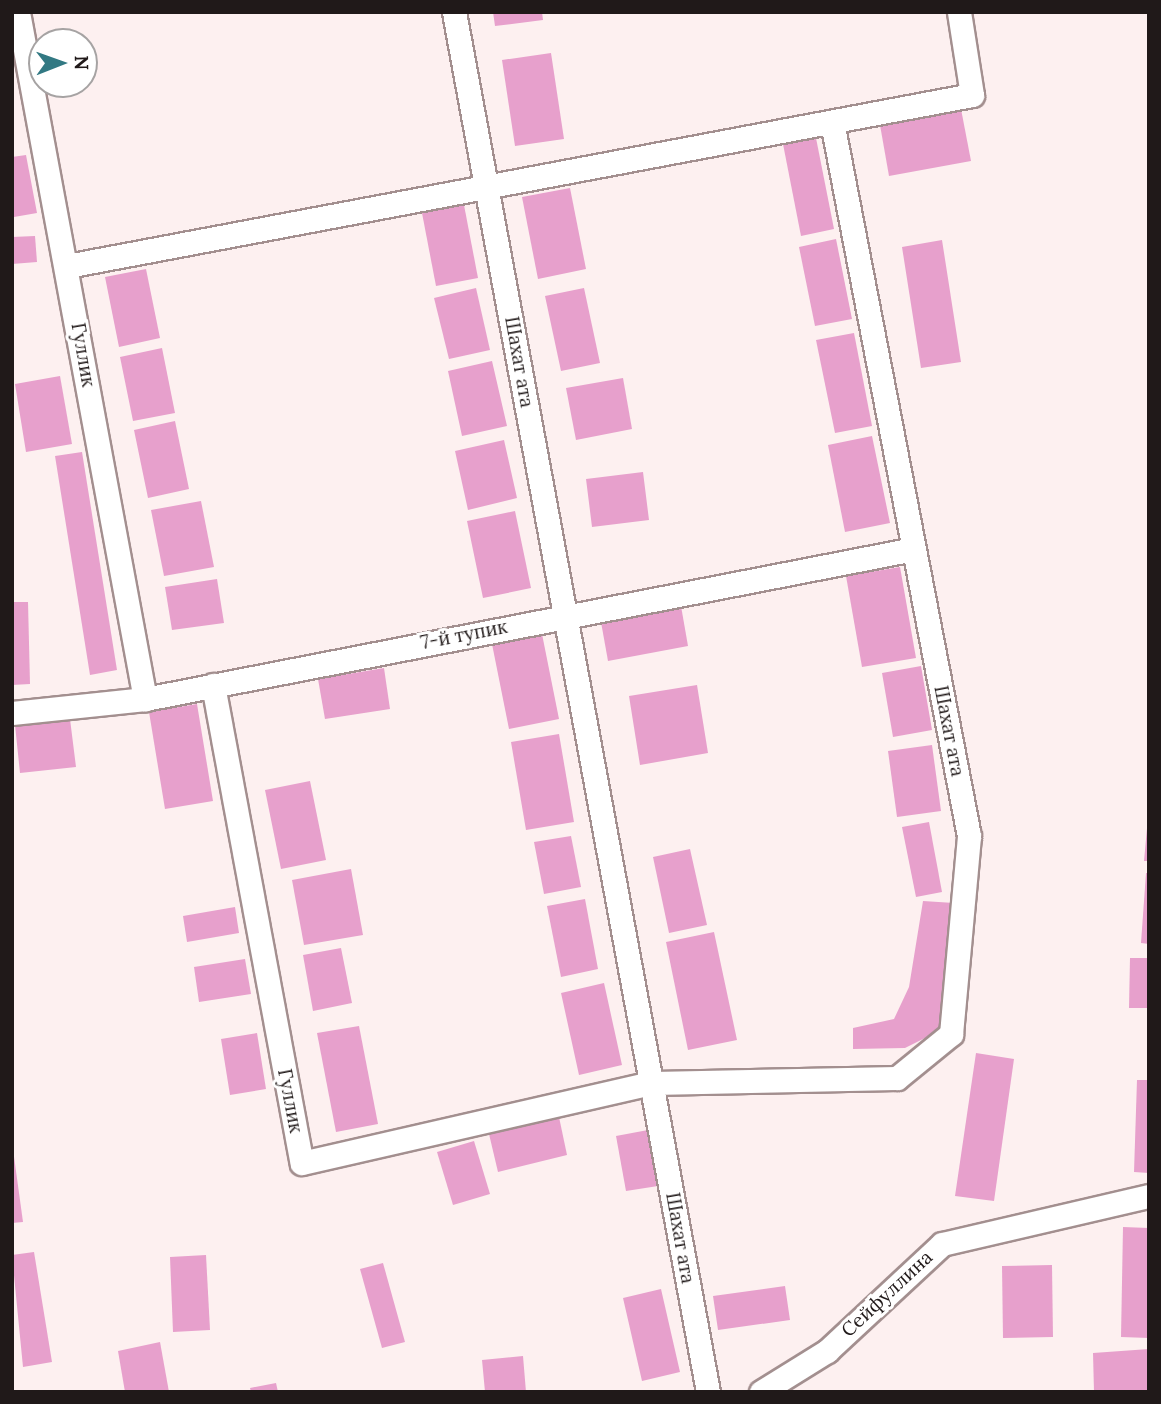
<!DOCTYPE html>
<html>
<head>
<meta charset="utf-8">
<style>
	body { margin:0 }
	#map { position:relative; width:1161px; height:1404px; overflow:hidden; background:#fdf0f0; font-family:Lora,serif }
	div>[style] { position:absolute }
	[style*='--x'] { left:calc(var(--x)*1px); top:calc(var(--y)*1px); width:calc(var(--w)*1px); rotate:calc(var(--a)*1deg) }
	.building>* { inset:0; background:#e7a0cc }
	.roads { filter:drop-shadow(2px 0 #a38f8f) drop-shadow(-2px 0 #a38f8f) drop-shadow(0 2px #a38f8f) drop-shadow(0 -2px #a38f8f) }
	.minor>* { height:23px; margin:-11.5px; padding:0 11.5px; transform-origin:11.5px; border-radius:11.5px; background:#fff }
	span { translate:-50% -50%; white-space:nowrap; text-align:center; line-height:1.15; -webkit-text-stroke:6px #fff; paint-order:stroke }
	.street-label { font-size:19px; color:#201919 }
	.frame { position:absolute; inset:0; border:14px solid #201919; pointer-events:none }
	.north { position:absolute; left:28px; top:28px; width:70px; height:70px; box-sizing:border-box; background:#fff; border:2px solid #a6a3a3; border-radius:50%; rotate:89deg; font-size:19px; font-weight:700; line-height:28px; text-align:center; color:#201919 }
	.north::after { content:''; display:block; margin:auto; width:24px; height:32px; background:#327983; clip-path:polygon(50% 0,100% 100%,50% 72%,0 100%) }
</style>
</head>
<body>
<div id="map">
	<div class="building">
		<i style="clip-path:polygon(493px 12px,542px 12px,543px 20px,495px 26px)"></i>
		<i style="clip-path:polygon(551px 53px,564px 139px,515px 146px,502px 60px)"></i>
		<i style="clip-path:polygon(961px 109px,971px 161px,889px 176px,880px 125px)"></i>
		<i style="clip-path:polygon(816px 138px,834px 229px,801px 236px,783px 144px)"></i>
		<i style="clip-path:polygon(26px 155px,37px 213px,14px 217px,12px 157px)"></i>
		<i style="clip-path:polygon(570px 188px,586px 269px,538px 279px,522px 197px)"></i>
		<i style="clip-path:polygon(464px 205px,478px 278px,436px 286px,422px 213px)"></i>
		<i style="clip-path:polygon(35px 236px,37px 262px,12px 264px,12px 237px)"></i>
		<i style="clip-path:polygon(836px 239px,852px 319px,815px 326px,799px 247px)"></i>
		<i style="clip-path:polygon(942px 240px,961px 362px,921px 368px,902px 247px)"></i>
		<i style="clip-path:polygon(146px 269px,160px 338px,119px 347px,105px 277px)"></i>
		<i style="clip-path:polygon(476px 288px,490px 350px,449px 359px,434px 298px)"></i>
		<i style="clip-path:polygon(584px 288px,600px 363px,561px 371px,545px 296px)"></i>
		<i style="clip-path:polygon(854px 333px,872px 426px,835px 433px,816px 340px)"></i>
		<i style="clip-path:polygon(162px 348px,175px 413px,133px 421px,120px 357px)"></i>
		<i style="clip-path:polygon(492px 361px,507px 426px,462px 436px,448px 371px)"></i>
		<i style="clip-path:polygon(60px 376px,72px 444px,26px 452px,15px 384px)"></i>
		<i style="clip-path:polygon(623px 378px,632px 429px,576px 440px,566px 388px)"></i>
		<i style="clip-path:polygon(175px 421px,189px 489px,148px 498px,134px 430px)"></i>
		<i style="clip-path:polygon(872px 436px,890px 523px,845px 532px,828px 445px)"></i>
		<i style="clip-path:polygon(504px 440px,517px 498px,468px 510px,455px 451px)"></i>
		<i style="clip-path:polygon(82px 452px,117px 670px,90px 675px,55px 456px)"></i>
		<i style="clip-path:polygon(643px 472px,649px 520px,592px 527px,586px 479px)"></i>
		<i style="clip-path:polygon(201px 501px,214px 567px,164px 576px,151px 510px)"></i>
		<i style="clip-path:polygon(515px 511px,531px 588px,483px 598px,467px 521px)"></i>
		<i style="clip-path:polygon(900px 567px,916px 658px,862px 667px,846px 576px)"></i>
		<i style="clip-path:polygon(217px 579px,224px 623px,172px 630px,165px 587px)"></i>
		<i style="clip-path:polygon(12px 602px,28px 602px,30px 684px,12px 685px)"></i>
		<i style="clip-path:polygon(681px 606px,688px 646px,608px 661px,601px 622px)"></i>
		<i style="clip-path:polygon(542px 634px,559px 719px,509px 729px,492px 644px)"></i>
		<i style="clip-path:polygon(921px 666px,932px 730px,893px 737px,882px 673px)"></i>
		<i style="clip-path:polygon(384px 668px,390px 709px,325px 719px,318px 679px)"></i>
		<i style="clip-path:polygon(697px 685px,708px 753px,640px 765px,629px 696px)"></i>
		<i style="clip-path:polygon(197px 704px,213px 801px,165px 809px,149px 712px)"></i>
		<i style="clip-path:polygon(70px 719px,76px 767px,20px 773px,15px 725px)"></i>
		<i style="clip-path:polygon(559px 734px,574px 822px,526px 830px,511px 742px)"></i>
		<i style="clip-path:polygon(932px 745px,941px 811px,897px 817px,888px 751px)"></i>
		<i style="clip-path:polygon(310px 781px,326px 860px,281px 869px,265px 790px)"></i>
		<i style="clip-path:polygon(929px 822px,942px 892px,916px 897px,902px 827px)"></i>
		<i style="clip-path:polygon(1147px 828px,1149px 828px,1149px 861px,1144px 861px)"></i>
		<i style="clip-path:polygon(571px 836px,581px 887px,544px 894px,534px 842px)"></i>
		<i style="clip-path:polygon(690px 849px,707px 925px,669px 933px,653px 857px)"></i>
		<i style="clip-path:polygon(351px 869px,363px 935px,304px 945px,292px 880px)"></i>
		<i style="clip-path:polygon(1146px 873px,1149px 873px,1149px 944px,1141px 943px)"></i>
		<i style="clip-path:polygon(585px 899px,598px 969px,561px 977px,547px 906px)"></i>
		<i style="clip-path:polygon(923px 901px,954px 903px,943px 1029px,905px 1048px,853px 1049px,853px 1028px,894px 1019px,909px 987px)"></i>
		<i style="clip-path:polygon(235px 907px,239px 933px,187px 942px,183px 916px)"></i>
		<i style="clip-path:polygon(714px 932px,737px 1040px,688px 1050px,666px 942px)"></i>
		<i style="clip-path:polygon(341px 948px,352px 1003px,313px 1011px,303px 955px)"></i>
		<i style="clip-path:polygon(1130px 958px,1149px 958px,1149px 1008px,1129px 1008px)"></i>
		<i style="clip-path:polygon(245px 959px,251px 994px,199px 1002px,194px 967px)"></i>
		<i style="clip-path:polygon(604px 983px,622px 1065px,579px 1075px,561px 993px)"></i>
		<i style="clip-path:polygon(359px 1026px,378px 1124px,336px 1132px,317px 1033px)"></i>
		<i style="clip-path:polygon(257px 1033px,266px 1089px,230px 1095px,221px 1039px)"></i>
		<i style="clip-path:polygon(976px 1053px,1014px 1059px,994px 1201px,955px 1196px)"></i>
		<i style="clip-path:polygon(1137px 1080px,1149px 1080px,1149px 1173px,1134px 1172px)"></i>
		<i style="clip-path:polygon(559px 1117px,567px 1155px,498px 1172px,489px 1134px)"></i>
		<i style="clip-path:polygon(648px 1130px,658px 1186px,626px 1191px,616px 1136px)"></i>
		<i style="clip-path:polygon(474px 1141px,490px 1194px,453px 1205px,437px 1152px)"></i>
		<i style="clip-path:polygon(12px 1142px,23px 1222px,12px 1223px)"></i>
		<i style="clip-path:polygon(1123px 1227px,1149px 1228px,1149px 1338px,1121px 1337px)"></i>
		<i style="clip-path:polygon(34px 1252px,52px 1362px,23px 1367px,12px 1255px)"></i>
		<i style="clip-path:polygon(206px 1255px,210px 1330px,173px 1332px,170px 1257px)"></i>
		<i style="clip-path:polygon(383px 1263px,405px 1342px,382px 1348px,360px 1269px)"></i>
		<i style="clip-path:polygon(1052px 1265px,1053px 1337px,1003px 1338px,1002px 1266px)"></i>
		<i style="clip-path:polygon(785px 1286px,790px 1320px,718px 1330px,713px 1296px)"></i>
		<i style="clip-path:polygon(661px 1289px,680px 1372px,642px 1381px,623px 1298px)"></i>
		<i style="clip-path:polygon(160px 1342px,169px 1392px,125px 1392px,118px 1351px)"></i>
		<i style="clip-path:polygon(1149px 1349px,1149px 1390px,1094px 1392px,1093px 1353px)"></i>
		<i style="clip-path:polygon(523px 1356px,526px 1392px,485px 1392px,482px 1360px)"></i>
		<i style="clip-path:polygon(276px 1383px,278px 1392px,251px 1392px,250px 1388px)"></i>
	</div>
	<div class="roads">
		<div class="minor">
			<i style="--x:18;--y:12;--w:699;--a:79.53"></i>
			<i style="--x:454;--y:12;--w:1403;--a:79.57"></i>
			<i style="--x:67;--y:266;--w:921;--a:-10.7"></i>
			<i style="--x:972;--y:95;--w:84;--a:-98.9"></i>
			<i style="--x:213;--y:685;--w:486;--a:79.5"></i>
			<i style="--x:302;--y:1163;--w:359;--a:-12.9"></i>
			<i style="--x:652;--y:1083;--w:245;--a:-1.2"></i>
			<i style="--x:897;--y:1078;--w:70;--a:-39.2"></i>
			<i style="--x:951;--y:1034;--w:199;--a:-84.8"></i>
			<i style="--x:969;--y:836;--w:727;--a:-100.86"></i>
			<i style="--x:12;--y:713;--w:134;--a:-6"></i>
			<i style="--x:145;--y:699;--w:783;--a:-11.04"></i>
			<i style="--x:761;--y:1392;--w:78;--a:-31.8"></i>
			<i style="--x:827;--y:1351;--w:157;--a:-42.9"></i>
			<i style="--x:942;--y:1244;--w:212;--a:-13.1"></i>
		</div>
	</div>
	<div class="street-label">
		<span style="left:83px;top:355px;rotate:80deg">Гуллик</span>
		<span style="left:519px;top:362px;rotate:80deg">Шахат ата</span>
		<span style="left:464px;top:635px;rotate:-11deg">7-й тупик</span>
		<span style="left:949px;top:731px;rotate:79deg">Шахат ата</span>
		<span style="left:290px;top:1101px;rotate:79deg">Гуллик</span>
		<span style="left:680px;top:1238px;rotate:80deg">Шахат ата</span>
		<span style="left:887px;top:1294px;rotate:-43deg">Сейфуллина</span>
	</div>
	<div class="frame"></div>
	<div class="north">N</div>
</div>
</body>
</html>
